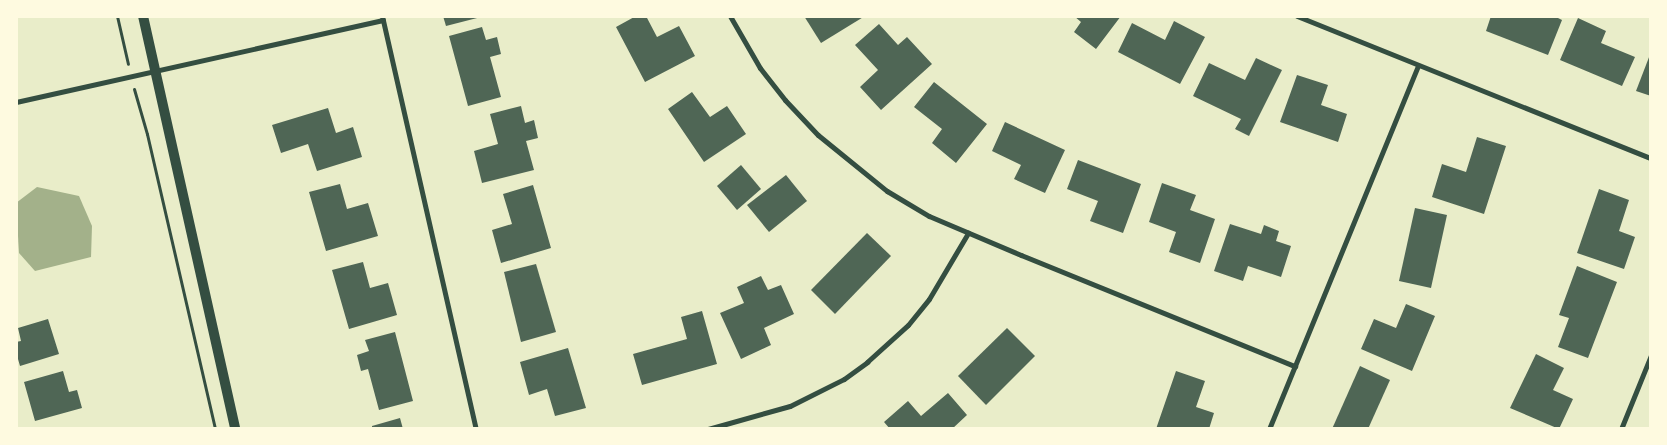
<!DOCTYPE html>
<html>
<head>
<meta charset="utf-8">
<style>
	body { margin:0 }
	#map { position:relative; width:1667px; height:445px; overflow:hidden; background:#e9edc9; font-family:Rubik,sans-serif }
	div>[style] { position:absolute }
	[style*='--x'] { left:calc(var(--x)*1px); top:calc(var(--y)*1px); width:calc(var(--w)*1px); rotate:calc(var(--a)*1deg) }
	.water>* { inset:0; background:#a3b18a }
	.building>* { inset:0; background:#4f6655 }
	.path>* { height:3px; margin:-1.5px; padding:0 1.5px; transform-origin:1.5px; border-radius:1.5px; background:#344e41 }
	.minor>* { height:5px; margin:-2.5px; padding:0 2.5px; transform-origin:2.5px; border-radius:2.5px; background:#344e41 }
	.secondary>* { height:10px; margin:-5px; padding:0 5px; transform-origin:5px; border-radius:5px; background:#344e41 }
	span { translate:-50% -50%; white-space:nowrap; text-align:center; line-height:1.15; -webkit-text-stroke:4px #fefae0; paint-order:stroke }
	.frame { position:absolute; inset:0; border:18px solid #fefae0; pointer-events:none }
</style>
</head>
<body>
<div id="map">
	<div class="water">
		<i style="clip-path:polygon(37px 187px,79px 196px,92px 226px,91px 257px,35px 271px,19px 253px,16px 203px)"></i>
	</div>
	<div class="building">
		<i style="clip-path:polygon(443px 16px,481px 16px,481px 17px,446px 26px)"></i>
		<i style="clip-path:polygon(636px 16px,646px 16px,657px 37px,679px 26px,695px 56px,645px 82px,616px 27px)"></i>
		<i style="clip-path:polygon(804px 16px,865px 16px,821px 43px)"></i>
		<i style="clip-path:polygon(1074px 16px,1121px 16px,1096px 49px,1074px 32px,1081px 22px)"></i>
		<i style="clip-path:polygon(1491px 16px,1554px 16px,1562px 20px,1548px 55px,1486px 31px)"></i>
		<i style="clip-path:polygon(1578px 18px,1606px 31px,1601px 43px,1635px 57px,1622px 86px,1560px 60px)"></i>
		<i style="clip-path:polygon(1174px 21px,1205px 37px,1180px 84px,1118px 52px,1132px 23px,1165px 40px)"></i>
		<i style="clip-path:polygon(879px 24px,898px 45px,907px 37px,932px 64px,881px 110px,860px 87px,878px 70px,855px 45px)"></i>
		<i style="clip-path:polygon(482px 27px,486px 40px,497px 37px,501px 54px,490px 57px,501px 97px,468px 106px,449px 36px)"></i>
		<i style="clip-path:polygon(1651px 52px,1651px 96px,1636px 91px)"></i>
		<i style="clip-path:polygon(1256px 58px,1282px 70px,1249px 136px,1235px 129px,1241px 119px,1193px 96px,1209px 63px,1245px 80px)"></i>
		<i style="clip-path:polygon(1297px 75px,1328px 85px,1321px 105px,1347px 114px,1338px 142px,1280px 122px)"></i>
		<i style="clip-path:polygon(934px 82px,987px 124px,956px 163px,932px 143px,942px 129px,914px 107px)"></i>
		<i style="clip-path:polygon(692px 92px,710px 117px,727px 106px,746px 134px,704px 162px,668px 109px)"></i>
		<i style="clip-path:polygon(521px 106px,525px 123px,534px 120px,538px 138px,526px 141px,534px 170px,482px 183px,474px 151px,498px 144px,490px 114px)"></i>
		<i style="clip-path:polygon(328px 108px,336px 133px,353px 127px,362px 157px,317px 171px,308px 144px,281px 153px,272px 125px)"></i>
		<i style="clip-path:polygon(1005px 122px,1065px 150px,1045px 193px,1014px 179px,1021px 165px,992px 151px)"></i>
		<i style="clip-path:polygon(1477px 137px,1506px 146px,1484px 214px,1432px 197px,1442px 164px,1466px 172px)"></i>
		<i style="clip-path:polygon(1078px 160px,1141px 184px,1123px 233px,1090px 221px,1098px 201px,1067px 189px)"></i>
		<i style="clip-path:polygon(741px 165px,761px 189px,737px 210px,717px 186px)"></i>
		<i style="clip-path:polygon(786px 175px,807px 201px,769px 232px,747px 205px)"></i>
		<i style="clip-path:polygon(1162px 183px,1196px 195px,1190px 210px,1215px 219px,1200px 263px,1169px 252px,1176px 232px,1149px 222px)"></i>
		<i style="clip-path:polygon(340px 184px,347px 209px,368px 203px,378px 236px,326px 251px,309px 192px)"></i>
		<i style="clip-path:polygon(533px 185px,551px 248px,501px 263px,492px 230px,512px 224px,503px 194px)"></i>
		<i style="clip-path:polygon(1599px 189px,1629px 200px,1619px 231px,1635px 237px,1624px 269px,1577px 253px)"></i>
		<i style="clip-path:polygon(1415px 208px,1447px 215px,1431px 288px,1399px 281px)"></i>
		<i style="clip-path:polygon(1230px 224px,1261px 234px,1264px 225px,1279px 231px,1276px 241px,1291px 246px,1281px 277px,1248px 266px,1243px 281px,1214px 271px)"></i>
		<i style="clip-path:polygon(867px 233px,891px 256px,835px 314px,811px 290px)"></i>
		<i style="clip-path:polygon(363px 262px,370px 288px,388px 283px,397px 315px,349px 329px,332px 270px)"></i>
		<i style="clip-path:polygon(536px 264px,556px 332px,521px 342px,504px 272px)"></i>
		<i style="clip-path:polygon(1577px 266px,1617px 282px,1588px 358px,1558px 347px,1569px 318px,1559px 315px)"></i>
		<i style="clip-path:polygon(761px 276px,768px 290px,781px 285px,794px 314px,764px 328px,771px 345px,741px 359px,720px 313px,744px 303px,737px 287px)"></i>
		<i style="clip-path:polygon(1406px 304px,1435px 316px,1412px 371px,1361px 349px,1374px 319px,1396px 328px)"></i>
		<i style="clip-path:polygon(702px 311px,717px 364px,642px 385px,633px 354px,687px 339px,681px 317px)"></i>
		<i style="clip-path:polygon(48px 319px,59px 354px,20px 366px,16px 352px,16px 342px,21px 341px,18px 328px)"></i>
		<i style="clip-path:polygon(1007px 328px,1035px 356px,986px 405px,958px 376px)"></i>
		<i style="clip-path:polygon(395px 332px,413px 401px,379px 410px,368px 369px,361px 371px,357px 355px,369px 351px,365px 340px)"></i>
		<i style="clip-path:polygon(568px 348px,586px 408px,555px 416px,547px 389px,529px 395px,520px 362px)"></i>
		<i style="clip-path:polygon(1536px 354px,1564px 368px,1553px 390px,1573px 399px,1559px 429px,1510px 408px)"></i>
		<i style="clip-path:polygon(1360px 366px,1390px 380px,1368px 429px,1332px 429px)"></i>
		<i style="clip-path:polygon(63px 371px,69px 392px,77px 390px,82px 408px,35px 421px,24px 382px)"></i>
		<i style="clip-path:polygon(1176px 371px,1205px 381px,1196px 407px,1214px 413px,1209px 429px,1156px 429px)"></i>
		<i style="clip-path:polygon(948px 393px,967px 415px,952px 429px,890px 429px,884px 422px,908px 401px,921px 416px)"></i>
		<i style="clip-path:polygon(400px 418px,403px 429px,372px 429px,372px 426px)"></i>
	</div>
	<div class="path">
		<i style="--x:117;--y:16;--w:49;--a:77.1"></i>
		<i style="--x:134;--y:89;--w:47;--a:73.9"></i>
		<i style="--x:147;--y:134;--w:303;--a:77"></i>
	</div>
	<div class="minor">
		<i style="--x:382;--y:16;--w:424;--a:77.2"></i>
		<i style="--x:730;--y:16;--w:60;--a:60"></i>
		<i style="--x:760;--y:68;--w:41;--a:52"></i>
		<i style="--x:785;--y:100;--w:48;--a:46.7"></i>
		<i style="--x:818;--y:135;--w:89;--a:39.1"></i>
		<i style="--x:887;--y:191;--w:49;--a:30.8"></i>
		<i style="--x:929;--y:216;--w:100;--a:23"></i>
		<i style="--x:1021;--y:255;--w:296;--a:22.1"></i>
		<i style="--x:1297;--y:16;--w:381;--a:21.9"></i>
		<i style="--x:16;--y:102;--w:376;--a:-12.6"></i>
		<i style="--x:708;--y:429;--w:85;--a:-15.7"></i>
		<i style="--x:790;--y:406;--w:60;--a:-26.6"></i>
		<i style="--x:844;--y:379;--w:29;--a:-36"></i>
		<i style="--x:867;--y:362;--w:55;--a:-42.1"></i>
		<i style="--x:908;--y:325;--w:33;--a:-51"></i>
		<i style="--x:929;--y:299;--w:77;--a:-59.4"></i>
		<i style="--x:1269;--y:429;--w:393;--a:-67.7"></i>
		<i style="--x:1621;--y:429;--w:80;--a:-67.9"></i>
	</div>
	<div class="secondary">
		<i style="--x:143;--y:16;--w:423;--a:77.4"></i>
	</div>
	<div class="frame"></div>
</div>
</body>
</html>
